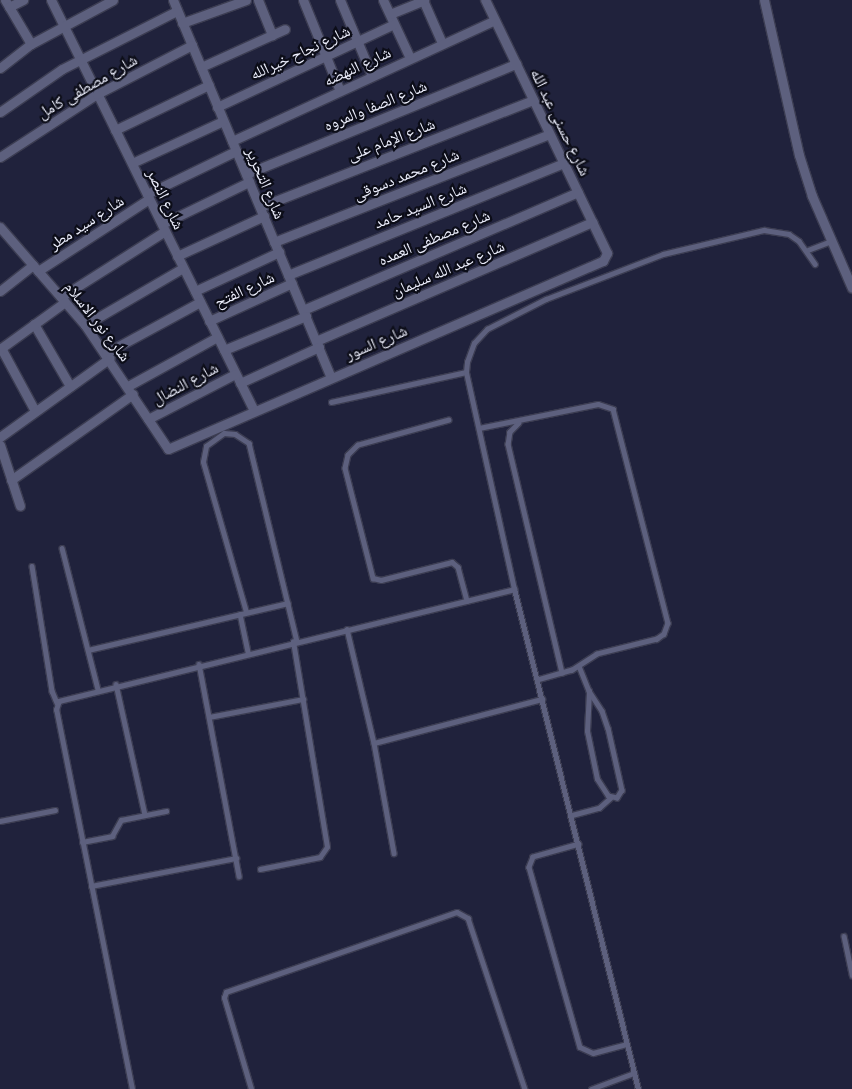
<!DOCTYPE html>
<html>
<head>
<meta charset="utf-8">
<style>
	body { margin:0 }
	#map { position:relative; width:852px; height:1089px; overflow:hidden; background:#20223c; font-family:"IBM Plex Serif","Noto Naskh Arabic",serif }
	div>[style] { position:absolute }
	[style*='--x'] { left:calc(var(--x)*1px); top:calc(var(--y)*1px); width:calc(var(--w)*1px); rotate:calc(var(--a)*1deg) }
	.roads { filter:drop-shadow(1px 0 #3c3d52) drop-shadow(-1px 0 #3c3d52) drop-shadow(0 1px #3c3d52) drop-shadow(0 -1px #3c3d52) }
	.service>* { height:4.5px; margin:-2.25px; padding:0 2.25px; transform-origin:2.25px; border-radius:2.25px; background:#5d607e }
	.minor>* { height:9px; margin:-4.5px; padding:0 4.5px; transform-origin:4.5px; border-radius:4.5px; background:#5d607e }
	span { translate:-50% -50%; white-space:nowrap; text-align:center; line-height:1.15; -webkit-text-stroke:4.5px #0c0d18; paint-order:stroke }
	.street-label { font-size:16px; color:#edeffd }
</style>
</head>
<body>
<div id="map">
	<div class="roads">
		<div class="service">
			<i style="--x:808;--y:250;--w:26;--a:-21"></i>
			<i style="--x:331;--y:402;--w:138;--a:-12.5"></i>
			<i style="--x:449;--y:420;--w:94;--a:164.6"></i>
			<i style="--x:358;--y:445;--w:14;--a:135"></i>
			<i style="--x:348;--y:455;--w:13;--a:103"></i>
			<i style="--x:345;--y:468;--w:114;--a:75.7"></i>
			<i style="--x:373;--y:578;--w:8;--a:14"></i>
			<i style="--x:381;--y:580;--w:73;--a:-14.2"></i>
			<i style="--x:452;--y:562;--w:8;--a:40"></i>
			<i style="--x:458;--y:567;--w:35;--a:75"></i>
			<i style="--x:519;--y:423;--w:13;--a:135"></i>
			<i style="--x:510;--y:432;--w:12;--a:99"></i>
			<i style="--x:508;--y:444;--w:235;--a:76.7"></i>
			<i style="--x:479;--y:428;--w:121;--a:-11.4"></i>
			<i style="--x:598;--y:404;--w:16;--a:18"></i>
			<i style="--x:613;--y:409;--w:221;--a:75.6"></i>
			<i style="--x:668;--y:623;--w:12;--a:110"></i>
			<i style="--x:664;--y:634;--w:9;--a:144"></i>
			<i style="--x:657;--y:639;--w:62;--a:166"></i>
			<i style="--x:597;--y:654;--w:30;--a:147"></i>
			<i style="--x:572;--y:670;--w:36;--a:164"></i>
			<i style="--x:62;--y:548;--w:146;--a:75.7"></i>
			<i style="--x:32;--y:566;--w:127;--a:80.9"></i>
			<i style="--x:52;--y:691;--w:13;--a:67"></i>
			<i style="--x:246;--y:612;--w:156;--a:-106"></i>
			<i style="--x:203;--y:462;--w:16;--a:-79"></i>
			<i style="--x:206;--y:446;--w:22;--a:-36"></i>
			<i style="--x:224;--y:433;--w:11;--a:5"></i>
			<i style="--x:235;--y:434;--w:17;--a:33"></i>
			<i style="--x:249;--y:443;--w:204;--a:76.4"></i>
			<i style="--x:240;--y:614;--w:40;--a:78"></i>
			<i style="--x:347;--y:629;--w:117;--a:76.7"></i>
			<i style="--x:374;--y:743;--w:112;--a:79.7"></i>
			<i style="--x:88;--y:650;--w:205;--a:-13.2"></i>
			<i style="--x:199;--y:664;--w:216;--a:79.3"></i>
			<i style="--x:579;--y:666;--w:27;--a:68"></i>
			<i style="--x:116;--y:684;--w:134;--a:77.5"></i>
			<i style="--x:589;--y:691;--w:24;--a:57"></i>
			<i style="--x:602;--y:711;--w:18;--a:71"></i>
			<i style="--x:608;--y:728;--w:64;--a:77.3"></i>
			<i style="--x:622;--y:790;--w:9;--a:122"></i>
			<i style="--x:617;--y:798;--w:9;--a:-167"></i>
			<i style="--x:608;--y:796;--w:20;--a:-123"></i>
			<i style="--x:597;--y:779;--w:49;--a:-101.8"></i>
			<i style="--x:587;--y:731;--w:40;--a:-87.1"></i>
			<i style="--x:209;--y:717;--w:96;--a:-10.8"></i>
			<i style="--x:374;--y:743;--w:174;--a:-14.7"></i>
			<i style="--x:572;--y:815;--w:28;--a:-15"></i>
			<i style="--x:599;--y:808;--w:15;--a:-42"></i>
			<i style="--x:0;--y:821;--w:56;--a:-11.3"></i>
			<i style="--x:82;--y:842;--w:31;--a:-11"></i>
			<i style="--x:112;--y:836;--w:18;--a:-61"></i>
			<i style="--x:121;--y:820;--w:46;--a:-11.3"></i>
			<i style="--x:579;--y:844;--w:48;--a:164.2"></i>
			<i style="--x:533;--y:857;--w:11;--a:112"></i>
			<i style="--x:529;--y:867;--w:187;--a:74.2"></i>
			<i style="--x:580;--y:1047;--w:14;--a:25"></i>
			<i style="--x:593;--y:1053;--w:35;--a:-15"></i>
			<i style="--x:260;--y:869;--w:61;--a:-11.3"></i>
			<i style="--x:320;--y:857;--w:12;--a:-55"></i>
			<i style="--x:327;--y:847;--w:208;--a:-99.4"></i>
			<i style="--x:91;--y:886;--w:148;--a:-10.9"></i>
			<i style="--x:844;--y:936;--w:40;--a:78"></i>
			<i style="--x:132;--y:1089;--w:387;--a:-101.3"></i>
			<i style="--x:56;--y:710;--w:9;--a:-72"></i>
			<i style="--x:59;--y:701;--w:469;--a:-13.8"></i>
			<i style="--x:251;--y:1089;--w:95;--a:-106.5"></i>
			<i style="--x:224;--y:998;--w:6;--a:-72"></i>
			<i style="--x:226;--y:992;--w:244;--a:-19.1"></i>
			<i style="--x:457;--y:912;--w:13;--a:29"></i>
			<i style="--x:468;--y:918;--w:180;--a:71.6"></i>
			<i style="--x:591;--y:1089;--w:46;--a:-20.4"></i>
			<i style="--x:638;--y:1089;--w:515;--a:-103.93"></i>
			<i style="--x:514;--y:589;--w:222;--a:-102.5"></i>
			<i style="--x:466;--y:372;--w:10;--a:-84"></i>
			<i style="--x:467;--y:362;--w:20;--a:-70"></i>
			<i style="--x:474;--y:343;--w:19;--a:-47"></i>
			<i style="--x:487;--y:329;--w:66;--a:-27"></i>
			<i style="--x:546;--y:299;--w:125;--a:-21"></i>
			<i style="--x:663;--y:254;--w:104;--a:-13.4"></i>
			<i style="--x:764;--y:230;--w:25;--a:9"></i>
			<i style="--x:789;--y:234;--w:12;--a:35"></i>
			<i style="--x:799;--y:241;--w:28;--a:55"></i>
		</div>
		<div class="minor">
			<i style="--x:5;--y:0;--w:51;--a:59.4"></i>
			<i style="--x:51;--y:0;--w:458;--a:63.7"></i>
			<i style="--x:173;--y:0;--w:409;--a:67.3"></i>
			<i style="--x:258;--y:0;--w:38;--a:68"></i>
			<i style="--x:303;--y:0;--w:98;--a:67.9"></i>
			<i style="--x:340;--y:0;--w:82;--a:67.2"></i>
			<i style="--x:383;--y:0;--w:64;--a:65"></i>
			<i style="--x:423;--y:0;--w:47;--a:66.2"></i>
			<i style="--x:764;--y:0;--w:159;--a:77.3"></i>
			<i style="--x:799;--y:155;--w:43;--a:72.4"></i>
			<i style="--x:812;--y:196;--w:100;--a:66.5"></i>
			<i style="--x:9;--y:7;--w:16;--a:-27"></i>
			<i style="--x:390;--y:14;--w:37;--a:-22"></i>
			<i style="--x:182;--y:23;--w:68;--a:-19.8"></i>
			<i style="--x:201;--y:67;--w:92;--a:-24.3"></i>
			<i style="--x:0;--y:68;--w:39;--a:-38"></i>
			<i style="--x:31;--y:44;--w:93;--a:-28.2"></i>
			<i style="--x:217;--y:107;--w:195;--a:-25.1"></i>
			<i style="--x:0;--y:112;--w:75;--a:-34.7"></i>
			<i style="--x:62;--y:69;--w:129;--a:-26.8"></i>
			<i style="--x:115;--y:130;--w:104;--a:-25.6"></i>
			<i style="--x:232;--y:141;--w:289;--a:-24.7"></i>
			<i style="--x:0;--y:157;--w:116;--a:-33"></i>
			<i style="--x:97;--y:94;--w:107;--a:-27.3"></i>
			<i style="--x:132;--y:163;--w:100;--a:-24.8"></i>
			<i style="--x:246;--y:174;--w:292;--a:-22.2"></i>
			<i style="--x:147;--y:194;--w:99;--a:-25.8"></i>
			<i style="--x:260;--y:207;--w:293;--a:-21.4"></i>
			<i style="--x:162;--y:224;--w:97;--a:-25.8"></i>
			<i style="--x:0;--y:227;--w:130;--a:49.1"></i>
			<i style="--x:85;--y:325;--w:149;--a:56.2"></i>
			<i style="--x:168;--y:449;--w:474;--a:-23.4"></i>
			<i style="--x:603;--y:261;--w:9;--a:-63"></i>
			<i style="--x:607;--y:253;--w:281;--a:-115.7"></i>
			<i style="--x:274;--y:242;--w:295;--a:-21.4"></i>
			<i style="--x:177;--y:256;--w:96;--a:-24.7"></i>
			<i style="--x:38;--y:271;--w:132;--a:-33"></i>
			<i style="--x:288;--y:275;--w:298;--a:-22.1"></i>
			<i style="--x:0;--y:291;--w:42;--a:-38.2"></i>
			<i style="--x:195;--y:291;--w:93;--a:-24.9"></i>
			<i style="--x:61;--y:297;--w:123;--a:-32.4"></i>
			<i style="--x:303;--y:310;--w:299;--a:-23.2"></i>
			<i style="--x:209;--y:321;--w:91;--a:-24.6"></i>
			<i style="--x:34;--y:324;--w:72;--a:59.9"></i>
			<i style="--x:85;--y:325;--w:113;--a:-30.2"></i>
			<i style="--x:316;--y:341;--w:301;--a:-23.3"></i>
			<i style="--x:1;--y:348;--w:72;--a:61.6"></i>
			<i style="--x:0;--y:349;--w:80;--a:-35.9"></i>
			<i style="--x:224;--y:350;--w:89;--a:-22.5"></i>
			<i style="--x:106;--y:353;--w:107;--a:-28.5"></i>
			<i style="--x:240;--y:383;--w:87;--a:-24.5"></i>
			<i style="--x:128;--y:386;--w:102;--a:-28.8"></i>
			<i style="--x:148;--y:419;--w:98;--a:-27.3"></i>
			<i style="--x:0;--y:437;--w:135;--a:-35.7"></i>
			<i style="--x:0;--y:445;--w:64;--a:71.8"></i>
			<i style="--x:11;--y:480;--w:149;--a:-35.2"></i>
		</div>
	</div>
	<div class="street-label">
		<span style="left:300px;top:52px;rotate:-25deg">شارع نجاح خيرالله</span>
		<span style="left:357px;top:66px;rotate:-25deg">شارع النهضه</span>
		<span style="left:87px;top:86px;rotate:-30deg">شارع مصطفى كامل</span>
		<span style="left:375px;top:105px;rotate:-22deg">شارع الصفا والمروه</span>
		<span style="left:561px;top:122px;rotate:64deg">شارع حسنى عبد الله</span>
		<span style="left:391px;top:139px;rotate:-21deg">شارع الإمام على</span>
		<span style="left:406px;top:174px;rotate:-22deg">شارع محمد دسوقى</span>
		<span style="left:266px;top:183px;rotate:67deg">شارع التحرير</span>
		<span style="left:166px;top:199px;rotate:64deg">شارع النصر</span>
		<span style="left:420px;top:205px;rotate:-22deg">شارع السيد حامد</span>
		<span style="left:86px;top:222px;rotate:-33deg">شارع سيد مطر</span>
		<span style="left:434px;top:237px;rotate:-23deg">شارع مصطفى العمده</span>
		<span style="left:448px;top:268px;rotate:-23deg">شارع عبد الله سليمان</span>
		<span style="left:244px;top:289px;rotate:-25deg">شارع الفتح</span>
		<span style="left:98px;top:321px;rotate:52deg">شارع نور الاسلام</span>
		<span style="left:376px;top:342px;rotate:-23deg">شارع السور</span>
		<span style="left:185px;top:383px;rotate:-28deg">شارع النضال</span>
	</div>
</div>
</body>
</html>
